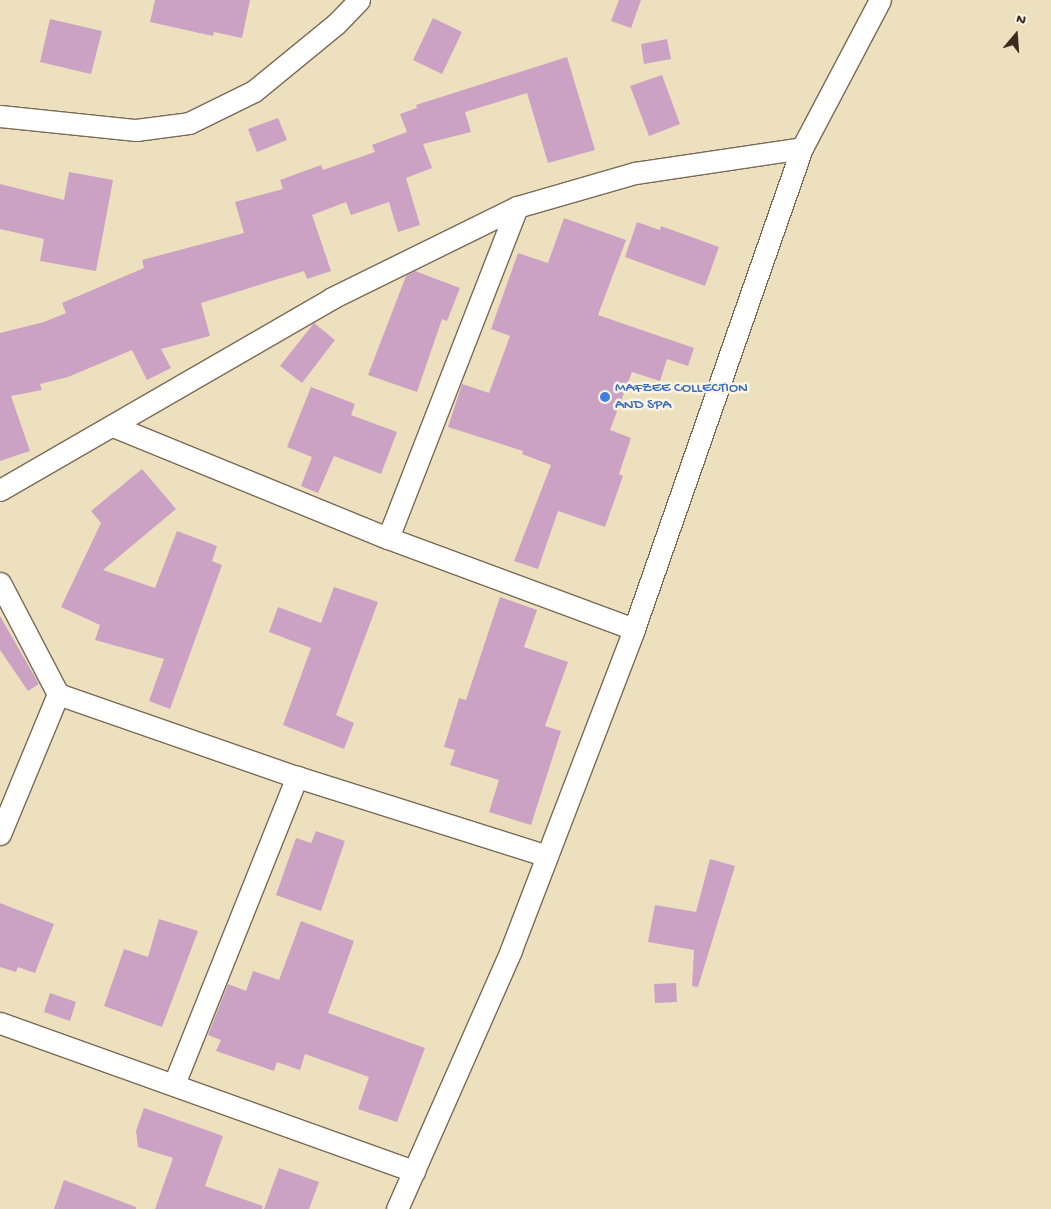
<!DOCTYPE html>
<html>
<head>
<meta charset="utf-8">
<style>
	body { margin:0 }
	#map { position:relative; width:1051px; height:1209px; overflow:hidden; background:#ede0bf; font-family:"Gochi Hand",sans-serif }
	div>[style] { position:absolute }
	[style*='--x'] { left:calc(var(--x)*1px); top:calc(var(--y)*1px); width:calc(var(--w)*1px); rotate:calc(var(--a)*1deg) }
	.building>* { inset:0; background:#cba2c3 }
	.roads { filter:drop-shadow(1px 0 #796a56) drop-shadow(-1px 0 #796a56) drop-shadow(0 1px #796a56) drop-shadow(0 -1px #796a56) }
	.street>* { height:21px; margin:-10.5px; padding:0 10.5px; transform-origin:10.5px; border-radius:10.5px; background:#fff }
	.dots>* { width:14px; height:14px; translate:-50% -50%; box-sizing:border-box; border:2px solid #fcf5e5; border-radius:50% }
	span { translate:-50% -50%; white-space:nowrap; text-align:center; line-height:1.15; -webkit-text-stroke:5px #fcf5e5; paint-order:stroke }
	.shop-label { font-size:15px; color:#366cbe }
	.left { translate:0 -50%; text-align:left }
	.north { position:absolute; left:991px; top:10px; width:50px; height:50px; -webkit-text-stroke:4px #fcf5e5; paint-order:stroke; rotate:18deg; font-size:14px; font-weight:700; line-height:20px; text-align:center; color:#3b2a1e }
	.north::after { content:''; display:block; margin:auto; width:18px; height:22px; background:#3b2a1e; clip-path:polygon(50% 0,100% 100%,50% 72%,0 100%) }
</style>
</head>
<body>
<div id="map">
	<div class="building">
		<i style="clip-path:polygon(155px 0,250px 0,242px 38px,214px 32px,213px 36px,150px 22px)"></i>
		<i style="clip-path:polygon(619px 0,641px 0,631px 28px,611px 21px)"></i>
		<i style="clip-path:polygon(433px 18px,462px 32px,442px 74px,413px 60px)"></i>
		<i style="clip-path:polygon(50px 19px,102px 31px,91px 74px,40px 62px)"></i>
		<i style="clip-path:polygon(667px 39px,671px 59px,644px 64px,641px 44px)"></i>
		<i style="clip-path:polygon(567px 57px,595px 150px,548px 163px,527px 93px,465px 112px,471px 132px,423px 144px,432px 168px,406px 178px,420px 225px,398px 232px,389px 202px,351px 215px,346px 202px,312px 215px,331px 271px,307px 279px,304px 271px,201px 303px,210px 336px,161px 349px,171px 368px,147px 380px,132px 350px,68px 377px,40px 384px,42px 390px,11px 396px,30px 451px,0 461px,0 333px,44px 322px,66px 313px,62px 303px,144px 268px,142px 260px,244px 233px,235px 202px,283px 189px,280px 180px,321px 165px,323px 170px,375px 152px,372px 145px,407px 132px,400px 114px,417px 108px,416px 105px)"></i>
		<i style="clip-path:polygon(662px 75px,680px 124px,649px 136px,630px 86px)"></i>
		<i style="clip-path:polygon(278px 118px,287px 140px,257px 152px,248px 129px)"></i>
		<i style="clip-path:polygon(69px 172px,113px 180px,96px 271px,40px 261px,44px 239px,0 229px,0 184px,64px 200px)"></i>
		<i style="clip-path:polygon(564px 218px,626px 240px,598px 315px,694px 348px,688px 366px,667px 359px,660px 381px,632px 372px,610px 430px,631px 438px,619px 474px,623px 476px,605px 527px,558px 511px,538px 569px,514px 561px,551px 465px,522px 454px,523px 451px,448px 427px,462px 384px,489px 393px,510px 336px,491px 329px,518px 253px,548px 263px)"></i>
		<i style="clip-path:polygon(637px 222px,660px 230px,661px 226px,719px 247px,705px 286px,625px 257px)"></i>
		<i style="clip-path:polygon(415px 271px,460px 288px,447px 321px,442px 319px,417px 392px,368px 375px,406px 276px)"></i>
		<i style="clip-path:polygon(314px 323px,335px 340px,302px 383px,280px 366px)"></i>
		<i style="clip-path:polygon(311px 387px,355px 404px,351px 415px,397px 432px,381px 474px,334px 456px,318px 493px,301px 486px,312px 457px,287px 447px)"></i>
		<i style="clip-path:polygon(142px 469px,176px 509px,103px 570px,155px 588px,177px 531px,217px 546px,212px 561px,222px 565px,170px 709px,149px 701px,164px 659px,95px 640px,100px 625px,61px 607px,101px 523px,91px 511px)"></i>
		<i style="clip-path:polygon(334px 587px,378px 602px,336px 715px,354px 723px,344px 749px,283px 725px,311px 648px,269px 632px,278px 607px,321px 623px)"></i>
		<i style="clip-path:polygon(500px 597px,537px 610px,524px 647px,568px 662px,545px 726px,561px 731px,531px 825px,489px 812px,499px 780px,450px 765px,455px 750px,444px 747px,459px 698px,466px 700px)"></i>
		<i style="clip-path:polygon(0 616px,39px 684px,28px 691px,0 650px)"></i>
		<i style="clip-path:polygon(316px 831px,345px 841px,321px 911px,276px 895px,296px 838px,311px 843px)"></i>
		<i style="clip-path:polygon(710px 859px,735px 866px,698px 987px,692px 986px,694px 950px,648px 942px,655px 905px,696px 912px)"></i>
		<i style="clip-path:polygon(0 903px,54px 924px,35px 973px,18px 967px,16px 972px,0 967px)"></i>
		<i style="clip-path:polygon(159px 919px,198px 931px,162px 1027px,104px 1006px,124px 949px,148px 957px)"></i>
		<i style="clip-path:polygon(301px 921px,354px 941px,328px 1013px,425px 1048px,397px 1122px,358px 1109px,369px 1077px,305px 1054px,300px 1070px,277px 1062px,274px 1071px,216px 1051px,221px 1040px,208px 1035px,228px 984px,246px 991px,253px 971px,279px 980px)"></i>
		<i style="clip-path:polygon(676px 983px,677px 1002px,655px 1003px,654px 984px)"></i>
		<i style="clip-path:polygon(50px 993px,76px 1002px,70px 1021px,44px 1012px)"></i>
		<i style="clip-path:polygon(144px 1108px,223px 1136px,205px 1186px,263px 1206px,262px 1209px,155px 1209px,173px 1158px,138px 1147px,136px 1131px)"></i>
		<i style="clip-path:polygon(279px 1168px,319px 1182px,309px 1209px,264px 1209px)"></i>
		<i style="clip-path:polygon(64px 1180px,136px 1207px,136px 1209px,54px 1209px)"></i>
	</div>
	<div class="roads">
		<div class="street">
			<i style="--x:0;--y:116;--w:137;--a:5.9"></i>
			<i style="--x:136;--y:130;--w:53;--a:-7.5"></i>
			<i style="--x:189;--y:123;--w:72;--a:-26.2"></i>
			<i style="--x:254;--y:91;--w:106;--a:-39.3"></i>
			<i style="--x:336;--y:24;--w:33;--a:-46"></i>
			<i style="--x:113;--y:426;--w:297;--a:22.2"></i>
			<i style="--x:388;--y:538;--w:262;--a:20.3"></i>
			<i style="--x:0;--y:490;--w:384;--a:-30"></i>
			<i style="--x:332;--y:298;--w:206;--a:-26.2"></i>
			<i style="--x:517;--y:207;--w:123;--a:-16.1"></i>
			<i style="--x:635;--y:173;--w:169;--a:-8.5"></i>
			<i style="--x:388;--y:538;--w:355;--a:-68.7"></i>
			<i style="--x:0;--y:583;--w:125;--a:62.4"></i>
			<i style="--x:58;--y:694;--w:253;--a:19.2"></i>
			<i style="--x:297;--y:777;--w:262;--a:17.5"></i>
			<i style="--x:0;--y:834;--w:152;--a:-67.5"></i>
			<i style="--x:0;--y:1023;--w:440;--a:19.7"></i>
			<i style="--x:174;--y:1084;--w:331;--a:-68.2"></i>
			<i style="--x:397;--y:1209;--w:283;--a:-66.2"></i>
			<i style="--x:511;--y:950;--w:344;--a:-69"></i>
			<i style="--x:634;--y:629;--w:509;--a:-70.75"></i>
			<i style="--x:802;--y:148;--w:167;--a:-62.2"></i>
		</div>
	</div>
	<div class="dots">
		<i style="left:605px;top:397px;background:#3f7fe0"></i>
	</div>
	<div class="shop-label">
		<span class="left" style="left:615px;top:397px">MAFZEE COLLECTION<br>AND SPA</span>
	</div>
	<div class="north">N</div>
</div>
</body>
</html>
